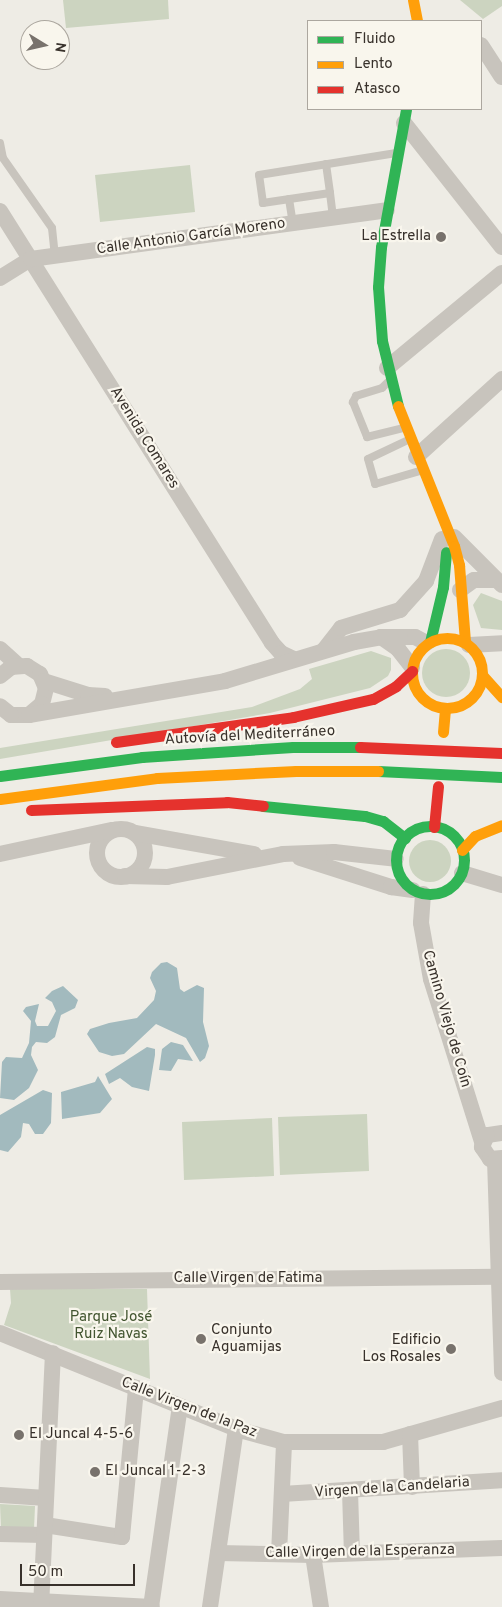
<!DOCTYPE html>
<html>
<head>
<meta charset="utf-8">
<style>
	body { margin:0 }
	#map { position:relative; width:502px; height:1607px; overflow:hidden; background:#eeece5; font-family:Overpass,sans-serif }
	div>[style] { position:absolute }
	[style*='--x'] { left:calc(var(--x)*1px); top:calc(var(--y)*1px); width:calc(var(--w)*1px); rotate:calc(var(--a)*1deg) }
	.green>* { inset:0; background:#ccd4c0 }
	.round { border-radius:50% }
	.water>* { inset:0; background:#a2babe }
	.lane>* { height:8px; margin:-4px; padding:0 4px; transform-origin:4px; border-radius:4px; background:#c8c4bd }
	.street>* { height:16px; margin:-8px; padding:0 8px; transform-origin:8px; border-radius:8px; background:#c8c4bd }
	.street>.ring { margin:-8px; padding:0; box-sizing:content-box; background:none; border:16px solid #c8c4bd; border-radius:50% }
	.fast>* { height:11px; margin:-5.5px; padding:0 5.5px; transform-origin:5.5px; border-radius:5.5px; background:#30b455 }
	.fast>.ring { margin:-5.5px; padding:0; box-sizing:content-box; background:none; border:11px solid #30b455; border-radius:50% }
	.slow>* { height:11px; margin:-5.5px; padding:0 5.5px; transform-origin:5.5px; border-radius:5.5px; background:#ff9f0a }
	.slow>.ring { margin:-5.5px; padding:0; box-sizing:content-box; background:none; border:11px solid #ff9f0a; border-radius:50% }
	.jam>* { height:11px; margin:-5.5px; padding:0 5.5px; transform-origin:5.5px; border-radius:5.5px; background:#e5322d }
	.dots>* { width:14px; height:14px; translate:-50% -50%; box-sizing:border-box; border:2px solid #f9f6ed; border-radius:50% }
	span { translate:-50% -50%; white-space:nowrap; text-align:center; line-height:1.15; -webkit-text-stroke:4.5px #f9f6ed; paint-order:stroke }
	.street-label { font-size:15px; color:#38312b }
	.poi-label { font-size:15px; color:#38312b }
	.right { translate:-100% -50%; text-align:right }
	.left { translate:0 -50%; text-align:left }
	.park-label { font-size:15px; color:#425530 }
	.legend { position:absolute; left:307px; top:20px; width:175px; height:90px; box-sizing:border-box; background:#f9f6ed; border:1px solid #aca79f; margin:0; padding:6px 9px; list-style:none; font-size:15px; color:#38312b }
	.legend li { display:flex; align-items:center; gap:10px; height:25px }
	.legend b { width:25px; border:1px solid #aca79f }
	.north { position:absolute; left:20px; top:20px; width:50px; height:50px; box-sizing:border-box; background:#f9f6ed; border:1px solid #aca79f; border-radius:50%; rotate:99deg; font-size:14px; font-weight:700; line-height:20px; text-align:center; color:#38312b }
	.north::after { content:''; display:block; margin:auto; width:18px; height:22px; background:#78726c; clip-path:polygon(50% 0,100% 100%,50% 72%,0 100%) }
	.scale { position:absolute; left:20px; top:1564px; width:115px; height:22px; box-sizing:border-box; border:2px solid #38312b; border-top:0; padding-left:6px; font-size:15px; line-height:18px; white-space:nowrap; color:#38312b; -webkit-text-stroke:4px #f9f6ed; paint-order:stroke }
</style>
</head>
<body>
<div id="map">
	<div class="green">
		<i style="clip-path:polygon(63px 0,168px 0,169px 19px,66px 28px)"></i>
		<i style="clip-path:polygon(460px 0,502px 0,502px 6px,483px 19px)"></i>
		<i style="clip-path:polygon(190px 165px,195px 212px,100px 222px,95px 175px)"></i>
		<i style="clip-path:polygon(481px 593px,502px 601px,502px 630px,481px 628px,473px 605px)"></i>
		<i class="round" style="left:422px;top:649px;width:48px;height:48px"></i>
		<i style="clip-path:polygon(371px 651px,391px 658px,391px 670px,388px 676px,370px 688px,270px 713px,0 759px,0 748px,252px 707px,300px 689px,312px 679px,309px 669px)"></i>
		<i class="round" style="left:409px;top:840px;width:42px;height:42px"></i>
		<i style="clip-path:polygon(367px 1114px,369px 1171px,280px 1175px,278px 1117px)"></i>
		<i style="clip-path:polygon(272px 1118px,274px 1176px,184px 1180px,182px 1122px)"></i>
		<i style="clip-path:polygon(10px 1289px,147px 1289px,150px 1379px,4px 1325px,11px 1303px)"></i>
		<i style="clip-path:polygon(0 1504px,35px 1506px,34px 1529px,1px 1528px)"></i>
	</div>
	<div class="water">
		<i style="clip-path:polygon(167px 962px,177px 968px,180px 989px,184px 992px,197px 985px,204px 988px,203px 1022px,209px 1046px,205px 1058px,200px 1062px,186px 1038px,156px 1024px,124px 1054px,112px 1056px,99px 1052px,87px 1034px,90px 1029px,109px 1023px,137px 1018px,154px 1000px,156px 991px,150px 978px,152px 972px,161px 963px)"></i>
		<i style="clip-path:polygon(63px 986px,78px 1000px,75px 1008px,61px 1015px,55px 1037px,47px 1043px,36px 1042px,32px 1047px,31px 1055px,38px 1070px,29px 1088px,14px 1100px,0 1098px,2px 1062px,6px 1057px,22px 1058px,29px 1043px,31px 1021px,23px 1011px,26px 1007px,39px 1004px,35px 1021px,37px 1026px,48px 1026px,56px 1011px,52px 1002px,45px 998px,52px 991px)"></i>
		<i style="clip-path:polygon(171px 1042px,183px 1045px,193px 1061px,178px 1059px,171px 1071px,159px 1070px,162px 1049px)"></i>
		<i style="clip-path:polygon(147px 1047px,155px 1049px,155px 1055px,149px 1091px,132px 1087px,120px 1078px,109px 1084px,105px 1074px)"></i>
		<i style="clip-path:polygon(98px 1076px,112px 1099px,100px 1113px,62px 1119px,61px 1092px,95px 1082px)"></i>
		<i style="clip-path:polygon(43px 1090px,52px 1093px,51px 1123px,43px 1134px,35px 1134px,29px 1124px,23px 1123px,21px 1137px,8px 1152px,0 1150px,0 1115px)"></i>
	</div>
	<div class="lane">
		<i style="--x:0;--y:143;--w:15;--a:79"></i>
		<i style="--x:3;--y:158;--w:85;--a:55"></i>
		<i style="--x:52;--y:228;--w:27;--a:84"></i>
		<i style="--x:326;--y:164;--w:29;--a:82"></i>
		<i style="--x:330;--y:193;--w:68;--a:171.5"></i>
		<i style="--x:263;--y:203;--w:28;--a:-98"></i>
		<i style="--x:259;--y:175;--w:139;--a:-9.1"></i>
		<i style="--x:330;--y:193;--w:24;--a:83"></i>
		<i style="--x:289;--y:199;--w:24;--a:81"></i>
		<i style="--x:388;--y:382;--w:8;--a:135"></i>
		<i style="--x:382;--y:388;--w:27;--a:163"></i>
		<i style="--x:356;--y:396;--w:7;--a:117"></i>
		<i style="--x:353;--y:402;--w:38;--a:68"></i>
		<i style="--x:367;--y:437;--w:36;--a:-14"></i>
		<i style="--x:408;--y:440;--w:44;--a:154.6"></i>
		<i style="--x:368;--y:459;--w:26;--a:74"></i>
		<i style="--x:375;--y:484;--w:47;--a:-16.1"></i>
	</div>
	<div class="street">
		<i style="--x:481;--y:45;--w:38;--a:57"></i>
		<i style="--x:404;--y:123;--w:158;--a:51.7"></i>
		<i style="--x:0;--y:211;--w:510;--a:57.8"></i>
		<i style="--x:272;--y:643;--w:13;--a:48"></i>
		<i style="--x:281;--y:653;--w:14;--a:25"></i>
		<i style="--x:0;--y:278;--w:36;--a:-32"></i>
		<i style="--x:31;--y:259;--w:359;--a:-7.8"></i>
		<i style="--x:387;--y:368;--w:149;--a:-39.6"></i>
		<i style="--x:416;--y:457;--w:116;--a:-42.2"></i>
		<i style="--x:454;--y:537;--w:68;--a:45"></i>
		<i style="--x:460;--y:590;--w:17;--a:-36"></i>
		<i style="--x:474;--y:580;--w:20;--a:0"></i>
		<i style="--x:381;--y:637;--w:21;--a:35"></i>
		<i style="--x:398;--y:649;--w:23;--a:52"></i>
		<i style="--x:469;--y:645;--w:33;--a:-3"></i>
		<i style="--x:0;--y:649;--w:25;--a:42"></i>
		<i style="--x:324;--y:650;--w:28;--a:-52"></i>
		<i style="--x:341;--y:628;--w:62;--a:-17"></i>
		<i style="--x:400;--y:610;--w:39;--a:-48"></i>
		<i style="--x:426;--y:581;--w:45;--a:-69.1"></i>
		<i style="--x:0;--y:676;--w:14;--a:-39"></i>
		<i style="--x:11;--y:667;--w:16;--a:-4"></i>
		<i style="--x:27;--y:666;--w:15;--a:32"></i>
		<i style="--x:40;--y:674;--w:15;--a:67"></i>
		<i style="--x:46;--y:688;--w:16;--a:104"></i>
		<i style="--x:42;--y:704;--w:17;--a:140"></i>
		<i style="--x:29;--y:715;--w:18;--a:180"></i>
		<i style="--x:11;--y:715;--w:14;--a:-141"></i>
		<i style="--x:44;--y:681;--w:46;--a:17.7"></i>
		<i style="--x:88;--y:695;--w:17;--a:3"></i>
		<i style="--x:29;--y:715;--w:199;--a:-9.8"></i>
		<i style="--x:225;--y:681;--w:135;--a:-16.8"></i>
		<i style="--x:354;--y:642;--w:27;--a:-10"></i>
		<i style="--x:381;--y:637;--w:34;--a:0"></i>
		<i style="--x:415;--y:637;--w:13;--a:27"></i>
		<i class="ring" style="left:97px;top:829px;width:32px;height:32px"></i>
		<i style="--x:135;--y:833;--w:121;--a:10"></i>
		<i style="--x:0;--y:854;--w:115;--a:-12.1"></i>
		<i style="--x:300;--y:858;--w:96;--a:17.7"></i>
		<i style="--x:391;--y:887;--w:22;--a:8"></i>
		<i style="--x:462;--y:873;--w:42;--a:16.7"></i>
		<i style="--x:125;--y:876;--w:42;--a:1.4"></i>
		<i style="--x:167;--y:877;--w:118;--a:-11.2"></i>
		<i style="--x:283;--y:854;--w:51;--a:-2.2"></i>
		<i style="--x:334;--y:852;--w:62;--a:6.4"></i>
		<i style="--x:423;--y:894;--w:29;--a:94"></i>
		<i style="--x:421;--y:923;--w:57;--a:79.9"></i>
		<i style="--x:431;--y:979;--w:171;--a:72.6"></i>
		<i style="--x:502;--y:1133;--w:15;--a:172"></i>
		<i style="--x:487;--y:1135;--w:13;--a:113"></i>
		<i style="--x:482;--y:1147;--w:14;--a:56"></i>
		<i style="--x:490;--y:1159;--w:12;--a:-5"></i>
		<i style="--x:495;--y:1160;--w:213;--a:88.1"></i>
		<i style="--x:0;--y:1282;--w:497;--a:-0.6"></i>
		<i style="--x:0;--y:1333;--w:255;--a:22.1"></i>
		<i style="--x:236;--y:1429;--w:50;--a:15.2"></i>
		<i style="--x:284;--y:1442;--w:99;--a:0"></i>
		<i style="--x:383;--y:1442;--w:124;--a:-15.9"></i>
		<i style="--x:410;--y:1434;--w:53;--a:87.8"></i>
		<i style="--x:350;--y:1491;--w:62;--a:88.2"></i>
		<i style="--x:282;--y:1494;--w:220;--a:-3.6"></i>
		<i style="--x:0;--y:1495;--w:46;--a:3.7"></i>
		<i style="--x:45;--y:1525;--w:78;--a:8.9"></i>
		<i style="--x:122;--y:1537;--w:150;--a:-84.6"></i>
		<i style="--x:0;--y:1534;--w:44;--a:1.3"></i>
		<i style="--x:218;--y:1553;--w:95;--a:1.2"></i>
		<i style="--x:313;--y:1555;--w:189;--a:-2.1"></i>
		<i style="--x:279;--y:1554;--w:112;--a:-87.4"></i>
		<i style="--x:313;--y:1555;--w:53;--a:81.3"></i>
		<i style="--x:0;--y:1599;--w:152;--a:3"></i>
		<i style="--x:41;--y:1607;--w:254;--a:-87.3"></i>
		<i style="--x:151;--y:1607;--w:203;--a:-81.8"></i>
		<i style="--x:210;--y:1607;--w:180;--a:-81.7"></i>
	</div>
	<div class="fast">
		<i style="--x:398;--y:406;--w:67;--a:-103.8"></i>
		<i style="--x:382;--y:341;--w:54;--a:-94.2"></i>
		<i style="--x:378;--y:287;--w:40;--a:-85.7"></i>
		<i style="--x:381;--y:247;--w:140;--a:-79.7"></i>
		<i style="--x:430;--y:642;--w:57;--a:-76.7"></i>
		<i style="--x:443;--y:587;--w:35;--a:-85"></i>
		<i style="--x:378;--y:771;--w:124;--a:2.8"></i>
		<i style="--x:0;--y:776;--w:143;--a:-7.6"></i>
		<i style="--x:142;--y:757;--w:151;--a:-3.8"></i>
		<i style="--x:293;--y:747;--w:67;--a:0"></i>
		<i style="--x:263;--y:806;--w:102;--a:5.6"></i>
		<i style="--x:365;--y:816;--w:19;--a:16"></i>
		<i style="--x:383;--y:821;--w:28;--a:38"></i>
		<i class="ring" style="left:396px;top:826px;width:57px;height:57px"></i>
	</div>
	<div class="slow">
		<i style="--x:413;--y:0;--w:21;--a:79"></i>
		<i style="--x:398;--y:406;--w:151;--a:68.2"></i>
		<i style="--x:454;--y:546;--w:20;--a:75"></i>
		<i style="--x:459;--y:565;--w:77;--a:85.5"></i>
		<i class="ring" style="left:412px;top:638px;width:59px;height:59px"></i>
		<i style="--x:482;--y:675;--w:30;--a:48"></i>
		<i style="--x:443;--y:732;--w:24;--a:-85"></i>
		<i style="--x:0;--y:799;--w:158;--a:-7.6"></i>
		<i style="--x:157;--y:778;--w:139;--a:-2.9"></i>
		<i style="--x:296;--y:771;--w:82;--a:0"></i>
		<i style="--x:462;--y:850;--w:19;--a:-47"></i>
		<i style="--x:475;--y:836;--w:29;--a:-22"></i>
	</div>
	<div class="jam">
		<i style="--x:116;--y:742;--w:179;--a:-8"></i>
		<i style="--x:293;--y:717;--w:82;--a:-12.7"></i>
		<i style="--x:373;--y:699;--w:26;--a:-29"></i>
		<i style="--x:396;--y:686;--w:22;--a:-43"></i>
		<i style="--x:360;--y:747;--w:142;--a:2.4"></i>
		<i style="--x:31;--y:810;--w:196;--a:-2.3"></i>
		<i style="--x:227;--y:802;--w:36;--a:6"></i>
		<i style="--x:434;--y:827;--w:41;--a:-84.4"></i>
	</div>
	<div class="dots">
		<i style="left:441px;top:237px;background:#78726c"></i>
		<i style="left:201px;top:1339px;background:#78726c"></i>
		<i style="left:451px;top:1349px;background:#78726c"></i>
		<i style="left:19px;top:1435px;background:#78726c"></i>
		<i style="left:95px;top:1472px;background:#78726c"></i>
	</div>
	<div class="street-label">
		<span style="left:191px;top:237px;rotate:-8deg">Calle Antonio García Moreno</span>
		<span style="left:144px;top:438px;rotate:58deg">Avenida Comares</span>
		<span style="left:250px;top:736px;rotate:-3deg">Autovía del Mediterráneo</span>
		<span style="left:446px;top:1019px;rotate:74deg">Camino Viejo de Coín</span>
		<span style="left:248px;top:1279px">Calle Virgen de Fatima</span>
		<span style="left:189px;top:1408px;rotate:21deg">Calle Virgen de la Paz</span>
		<span style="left:392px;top:1488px;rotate:-4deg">Virgen de la Candelaria</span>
		<span style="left:360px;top:1552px;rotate:-1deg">Calle Virgen de la Esperanza</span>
	</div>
	<div class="poi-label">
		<span class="right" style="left:431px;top:237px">La Estrella</span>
		<span class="left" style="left:211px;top:1339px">Conjunto<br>Aguamijas</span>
		<span class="right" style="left:441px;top:1349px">Edificio<br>Los Rosales</span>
		<span class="left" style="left:29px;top:1435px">El Juncal 4-5-6</span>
		<span class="left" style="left:105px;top:1472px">El Juncal 1-2-3</span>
	</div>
	<div class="park-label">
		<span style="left:111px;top:1326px">Parque José<br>Ruiz Navas</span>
	</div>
	<ul class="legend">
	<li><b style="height:6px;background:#30b455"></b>Fluido</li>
	<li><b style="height:6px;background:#ff9f0a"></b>Lento</li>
	<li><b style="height:6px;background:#e5322d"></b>Atasco</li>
	</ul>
	<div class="north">N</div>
	<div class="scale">50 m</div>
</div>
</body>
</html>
